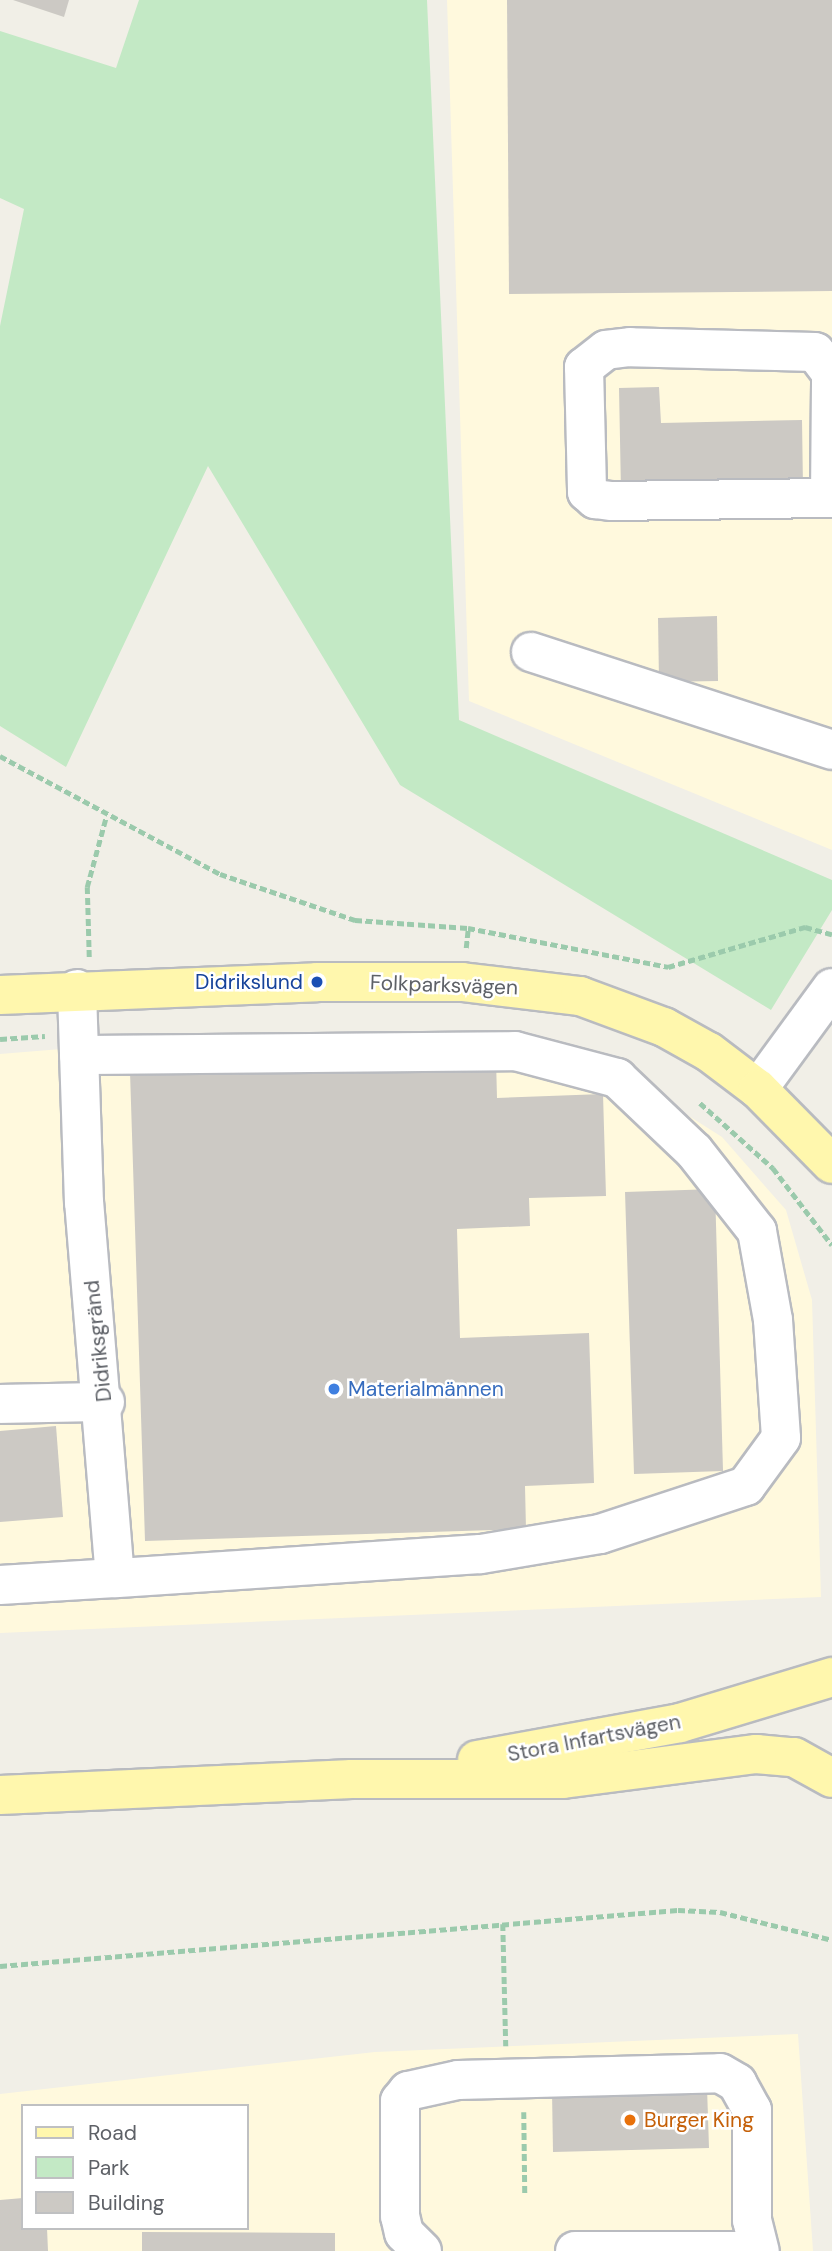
<!DOCTYPE html>
<html>
<head>
<meta charset="utf-8">
<style>
	body { margin:0 }
	#map { position:relative; width:832px; height:2251px; overflow:hidden; background:#f1efe7; font-family:"DM Sans",sans-serif }
	div>[style] { position:absolute }
	[style*='--x'] { left:calc(var(--x)*1px); top:calc(var(--y)*1px); width:calc(var(--w)*1px); rotate:calc(var(--a)*1deg) }
	.commercial>* { inset:0; background:#fff9dd }
	.green>* { inset:0; background:#c3e9c5 }
	.building>* { inset:0; background:#ccc9c4 }
	.path>* { height:4.5px; margin-top:-2.25px; transform-origin:0; background:repeating-linear-gradient(90deg,#9bcaac 0 7px,transparent 0 10.5px) }
	.roads { filter:drop-shadow(2px 0 #b9bbc0) drop-shadow(-2px 0 #b9bbc0) drop-shadow(0 2px #b9bbc0) drop-shadow(0 -2px #b9bbc0) }
	.minor>* { height:38px; margin:-19px; padding:0 19px; transform-origin:19px; border-radius:19px; background:#fff }
	.major>* { height:38px; margin:-19px; padding:0 19px; transform-origin:19px; border-radius:19px; background:#fff7ad }
	.dots>* { width:19px; height:19px; translate:-50% -50%; box-sizing:border-box; border:4px solid #fff; border-radius:50% }
	span { translate:-50% -50%; white-space:nowrap; text-align:center; line-height:1.15; -webkit-text-stroke:5px #fff; paint-order:stroke }
	.transit-label { font-size:21px; color:#164399 }
	.right { translate:-100% -50%; text-align:right }
	.street-label { font-size:21px; color:#5e6167 }
	.shop-label { font-size:21px; color:#366cbe }
	.left { translate:0 -50%; text-align:left }
	.food-label { font-size:21px; color:#c56008 }
	.legend { position:absolute; left:21px; top:2104px; width:228px; height:126px; box-sizing:border-box; background:#fff; border:2px solid #bfc0c2; margin:0; padding:9px 12px; list-style:none; font-size:21px; color:#5e6167 }
	.legend li { display:flex; align-items:center; gap:14px; height:35px }
	.legend b { width:35px; border:2px solid #bfc0c2 }
</style>
</head>
<body>
<div id="map">
	<div class="commercial">
		<i style="clip-path:polygon(447px 0,832px 0,832px 850px,469px 701px)"></i>
		<i style="clip-path:polygon(98px 1046px,613px 1068px,722px 1137px,786px 1210px,812px 1300px,821px 1597px,0 1633px,0 1054px)"></i>
		<i style="clip-path:polygon(evenodd,798px 2034px,813px 2251px,0 2251px,0 2094px,375px 2052px,798px 2034px,23px 2106px,247px 2106px,247px 2228px,23px 2228px,23px 2106px)"></i>
	</div>
	<div class="green">
		<i style="clip-path:polygon(139px 0,427px 0,459px 720px,832px 880px,832px 910px,771px 1010px,400px 785px,208px 466px,66px 767px,0 726px,0 326px,24px 209px,0 198px,0 31px,116px 68px)"></i>
	</div>
	<div class="building">
		<i style="clip-path:polygon(13px 0,69px 0,64px 17px)"></i>
		<i style="clip-path:polygon(507px 0,832px 0,832px 291px,509px 294px)"></i>
		<i style="clip-path:polygon(659px 387px,661px 423px,802px 420px,803px 488px,621px 492px,619px 388px)"></i>
		<i style="clip-path:polygon(717px 616px,718px 681px,659px 682px,658px 618px)"></i>
		<i style="clip-path:polygon(496px 1059px,497px 1098px,603px 1094px,606px 1196px,529px 1198px,530px 1226px,457px 1229px,460px 1338px,589px 1333px,594px 1483px,525px 1486px,526px 1529px,145px 1541px,130px 1072px)"></i>
		<i style="clip-path:polygon(715px 1189px,723px 1471px,634px 1474px,625px 1192px)"></i>
		<i style="clip-path:polygon(56px 1426px,63px 1517px,0 1522px,0 1431px)"></i>
		<i style="clip-path:polygon(707px 2087px,709px 2148px,553px 2152px,552px 2091px)"></i>
		<i style="clip-path:polygon(23px 2198px,23px 2228px,47px 2228px,48px 2251px,0 2251px,0 2200px)"></i>
		<i style="clip-path:polygon(142px 2232px,335px 2233px,335px 2251px,142px 2251px)"></i>
	</div>
	<div class="path">
		<i style="--x:0;--y:756;--w:250;--a:28.2"></i>
		<i style="--x:220;--y:874;--w:143;--a:18.8"></i>
		<i style="--x:355;--y:920;--w:113;--a:4"></i>
		<i style="--x:468;--y:928;--w:204;--a:11"></i>
		<i style="--x:668;--y:967;--w:143;--a:-16.3"></i>
		<i style="--x:805;--y:927;--w:28;--a:15"></i>
		<i style="--x:466;--y:948;--w:20;--a:-84"></i>
		<i style="--x:89;--y:957;--w:70;--a:-91.6"></i>
		<i style="--x:87;--y:887;--w:73;--a:-74.8"></i>
		<i style="--x:0;--y:1039;--w:45;--a:-3.8"></i>
		<i style="--x:700;--y:1103;--w:98;--a:41.7"></i>
		<i style="--x:773;--y:1168;--w:97;--a:52.5"></i>
		<i style="--x:503;--y:1924;--w:122;--a:88.6"></i>
		<i style="--x:0;--y:1966;--w:680;--a:-4.72"></i>
		<i style="--x:678;--y:1910;--w:42;--a:2.7"></i>
		<i style="--x:720;--y:1912;--w:115;--a:14"></i>
		<i style="--x:524;--y:2112;--w:83;--a:89.3"></i>
	</div>
	<div class="roads">
		<div class="minor">
			<i style="--x:830;--y:498;--w:125;--a:-89.5"></i>
			<i style="--x:831;--y:373;--w:26;--a:-127"></i>
			<i style="--x:815;--y:352;--w:185;--a:-178.5"></i>
			<i style="--x:630;--y:347;--w:24;--a:173"></i>
			<i style="--x:606;--y:350;--w:28;--a:142"></i>
			<i style="--x:584;--y:367;--w:125;--a:88.6"></i>
			<i style="--x:587;--y:492;--w:11;--a:41"></i>
			<i style="--x:595;--y:499;--w:17;--a:7"></i>
			<i style="--x:612;--y:501;--w:220;--a:-0.8"></i>
			<i style="--x:531;--y:652;--w:317;--a:18"></i>
			<i style="--x:79;--y:1055;--w:436;--a:-0.5"></i>
			<i style="--x:515;--y:1051;--w:106;--a:14.8"></i>
			<i style="--x:617;--y:1078;--w:106;--a:43.5"></i>
			<i style="--x:694;--y:1151;--w:102;--a:51.8"></i>
			<i style="--x:757;--y:1231;--w:90;--a:79.8"></i>
			<i style="--x:773;--y:1320;--w:118;--a:86.1"></i>
			<i style="--x:781;--y:1438;--w:59;--a:126.1"></i>
			<i style="--x:746;--y:1486;--w:154;--a:161.8"></i>
			<i style="--x:600;--y:1534;--w:122;--a:170.5"></i>
			<i style="--x:480;--y:1554;--w:366;--a:176.2"></i>
			<i style="--x:758;--y:1089;--w:125;--a:-53.8"></i>
			<i style="--x:0;--y:1404;--w:105;--a:-1.1"></i>
			<i style="--x:0;--y:1585;--w:115;--a:-3.5"></i>
			<i style="--x:115;--y:1578;--w:376;--a:-94.7"></i>
			<i style="--x:84;--y:1203;--w:214;--a:-91.9"></i>
			<i style="--x:422;--y:2251;--w:25;--a:-135"></i>
			<i style="--x:404;--y:2233;--w:17;--a:-103"></i>
			<i style="--x:400;--y:2216;--w:115;--a:-90"></i>
			<i style="--x:400;--y:2101;--w:13;--a:-51"></i>
			<i style="--x:408;--y:2091;--w:51;--a:-12.4"></i>
			<i style="--x:458;--y:2080;--w:262;--a:-1.5"></i>
			<i style="--x:720;--y:2073;--w:20;--a:30"></i>
			<i style="--x:737;--y:2083;--w:31;--a:61"></i>
			<i style="--x:752;--y:2110;--w:110;--a:90"></i>
			<i style="--x:752;--y:2220;--w:32;--a:76"></i>
			<i style="--x:575;--y:2251;--w:175;--a:0"></i>
		</div>
		<div class="major">
			<i style="--x:0;--y:995;--w:317;--a:-2.3"></i>
			<i style="--x:317;--y:982;--w:145;--a:0"></i>
			<i style="--x:462;--y:982;--w:119;--a:6.8"></i>
			<i style="--x:580;--y:996;--w:90;--a:20.3"></i>
			<i style="--x:664;--y:1027;--w:51;--a:29.1"></i>
			<i style="--x:709;--y:1052;--w:61;--a:37.1"></i>
			<i style="--x:758;--y:1089;--w:105;--a:45.4"></i>
			<i style="--x:477;--y:1760;--w:206;--a:-10.3"></i>
			<i style="--x:680;--y:1723;--w:159;--a:-16.8"></i>
			<i style="--x:0;--y:1795;--w:352;--a:-2.6"></i>
			<i style="--x:352;--y:1779;--w:211;--a:0"></i>
			<i style="--x:563;--y:1779;--w:195;--a:-7.4"></i>
			<i style="--x:756;--y:1754;--w:38;--a:5"></i>
			<i style="--x:794;--y:1757;--w:43;--a:28.9"></i>
		</div>
	</div>
	<div class="dots">
		<i style="left:317px;top:982px;background:#1a4fb4"></i>
		<i style="left:334px;top:1389px;background:#3f7fe0"></i>
		<i style="left:630px;top:2120px;background:#e8710a"></i>
	</div>
	<div class="transit-label">
		<span class="right" style="left:303px;top:982px">Didrikslund</span>
	</div>
	<div class="street-label">
		<span style="left:444px;top:985px;rotate:2deg">Folkparksvägen</span>
		<span style="left:98px;top:1341px;rotate:-96deg">Didriksgränd</span>
		<span style="left:594px;top:1738px;rotate:-11deg">Stora Infartsvägen</span>
	</div>
	<div class="shop-label">
		<span class="left" style="left:348px;top:1389px">Materialmännen</span>
	</div>
	<div class="food-label">
		<span class="left" style="left:644px;top:2120px">Burger King</span>
	</div>
	<ul class="legend">
	<li><b style="height:9px;background:#fff7ad"></b>Road</li>
	<li><b style="height:19px;background:#c3e9c5"></b>Park</li>
	<li><b style="height:19px;background:#ccc9c4"></b>Building</li>
	</ul>
</div>
</body>
</html>
